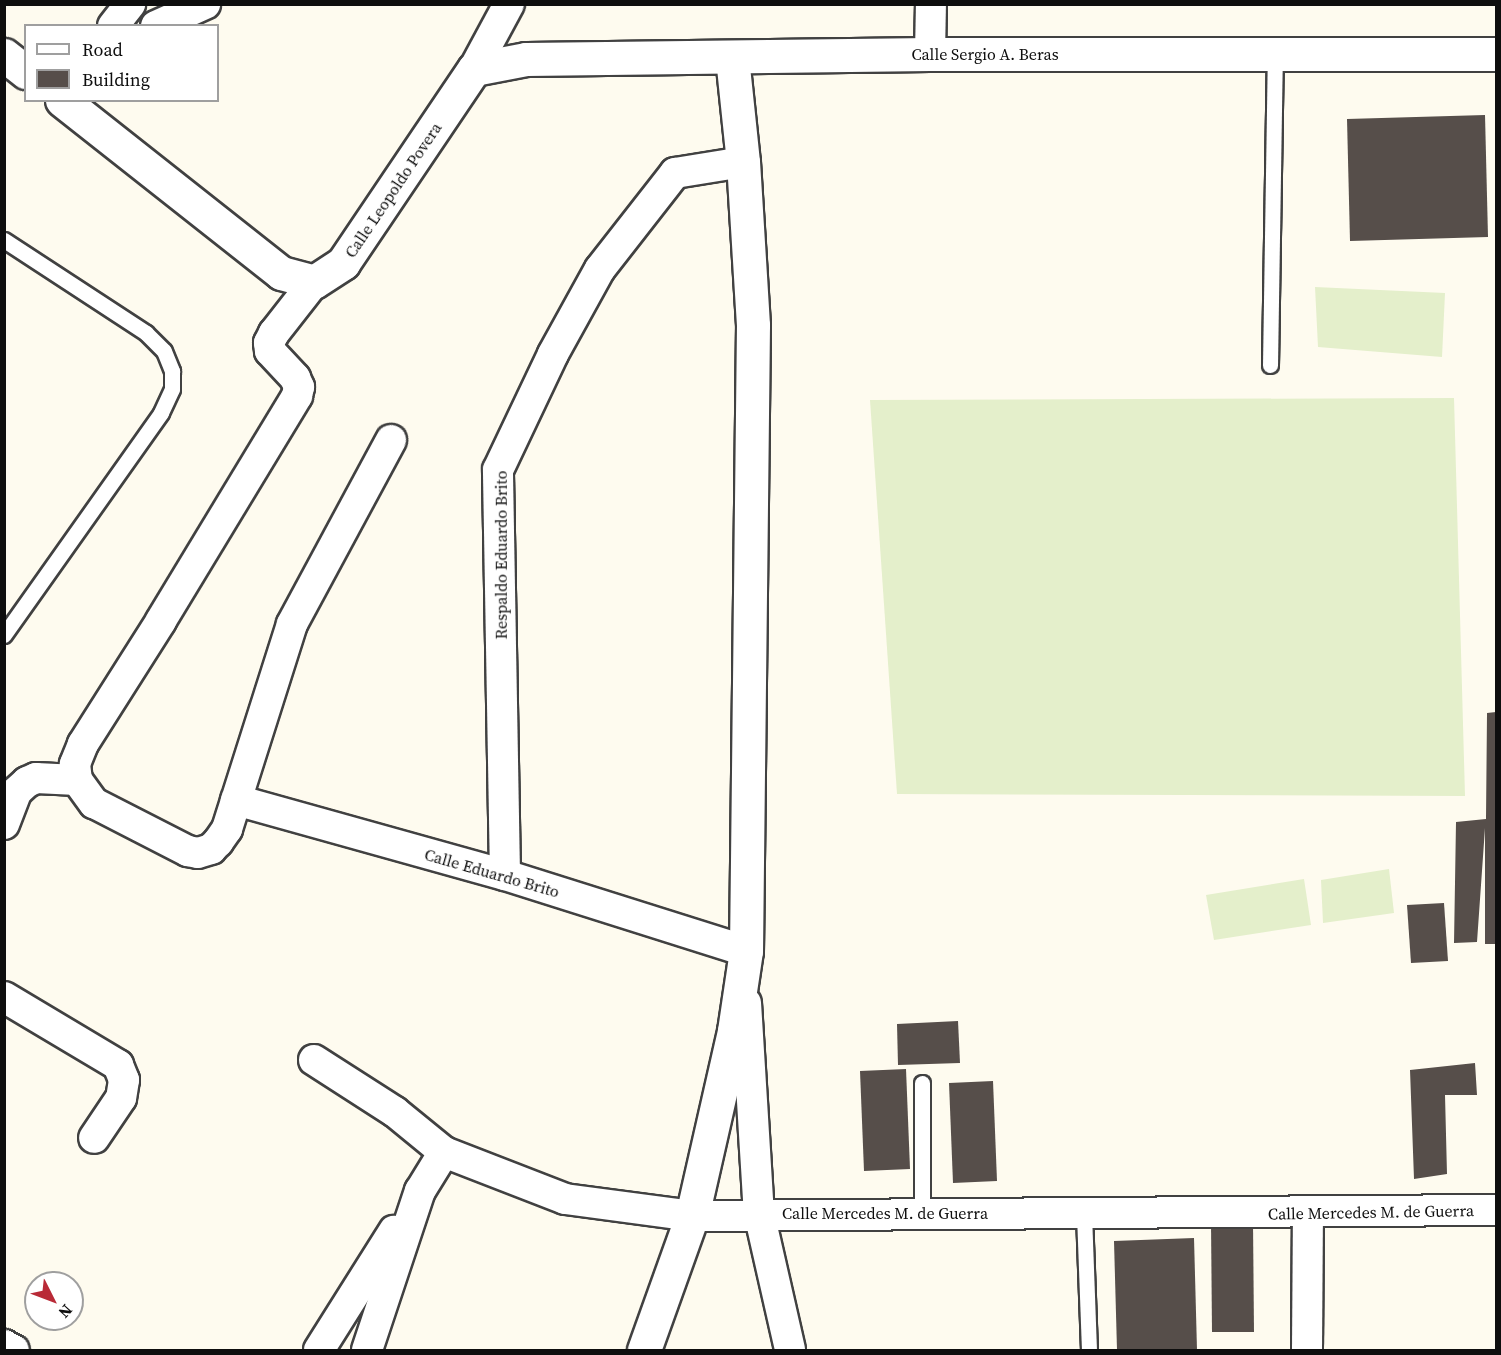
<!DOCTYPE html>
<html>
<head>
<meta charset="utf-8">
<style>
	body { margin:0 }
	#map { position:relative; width:1501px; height:1355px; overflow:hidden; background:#fefbef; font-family:"Source Serif 4",serif }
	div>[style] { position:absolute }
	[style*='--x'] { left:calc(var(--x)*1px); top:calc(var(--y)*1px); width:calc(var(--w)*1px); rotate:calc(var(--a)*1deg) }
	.pitch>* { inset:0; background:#e4efcb }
	.building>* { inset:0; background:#564e4a }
	.roads { filter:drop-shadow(2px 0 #414141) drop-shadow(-2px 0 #414141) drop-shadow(0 2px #414141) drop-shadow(0 -2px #414141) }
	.service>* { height:15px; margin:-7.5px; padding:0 7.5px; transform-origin:7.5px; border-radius:7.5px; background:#fff }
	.minor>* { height:30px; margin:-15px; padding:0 15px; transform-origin:15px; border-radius:15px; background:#fff }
	.tertiary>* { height:33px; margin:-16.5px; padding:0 16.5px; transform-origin:16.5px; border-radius:16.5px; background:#fff }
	span { translate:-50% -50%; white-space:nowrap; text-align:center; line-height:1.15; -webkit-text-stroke:6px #fff; paint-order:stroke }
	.street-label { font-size:16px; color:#0e0e0e }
	.frame { position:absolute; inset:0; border:6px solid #0e0e0e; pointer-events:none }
	.legend { position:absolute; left:24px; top:24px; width:195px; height:78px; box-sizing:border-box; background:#fff; border:2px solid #9f9f9f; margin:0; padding:8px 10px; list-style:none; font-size:18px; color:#0e0e0e }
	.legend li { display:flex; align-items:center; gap:12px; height:30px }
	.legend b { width:30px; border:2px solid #9f9f9f }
	.north { position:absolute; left:24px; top:1271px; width:60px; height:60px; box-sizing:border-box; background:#fff; border:2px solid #9f9f9f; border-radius:50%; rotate:132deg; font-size:16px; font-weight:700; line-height:24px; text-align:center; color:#0e0e0e }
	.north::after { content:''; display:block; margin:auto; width:21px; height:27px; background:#b92a37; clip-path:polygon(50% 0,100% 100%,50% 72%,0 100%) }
</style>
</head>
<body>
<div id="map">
	<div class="pitch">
		<i style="clip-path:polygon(1315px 287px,1445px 293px,1442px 357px,1318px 347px)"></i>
		<i style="clip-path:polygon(1454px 398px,1465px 796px,897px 794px,870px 400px)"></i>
		<i style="clip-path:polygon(1389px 869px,1394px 913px,1323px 923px,1321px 880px)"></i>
		<i style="clip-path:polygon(1304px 879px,1311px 925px,1214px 940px,1206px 895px)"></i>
	</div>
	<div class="building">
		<i style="clip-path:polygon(1485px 115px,1488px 237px,1350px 241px,1347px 119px)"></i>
		<i style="clip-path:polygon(1496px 712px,1496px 944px,1485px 944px,1485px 828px,1477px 942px,1454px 943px,1456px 822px,1486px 819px,1487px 713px)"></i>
		<i style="clip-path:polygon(1444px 903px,1448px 961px,1411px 963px,1407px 905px)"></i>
		<i style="clip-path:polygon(958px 1021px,960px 1063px,898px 1065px,897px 1024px)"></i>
		<i style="clip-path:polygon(1475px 1063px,1477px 1095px,1445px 1095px,1447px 1174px,1414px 1179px,1410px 1070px)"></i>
		<i style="clip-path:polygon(906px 1069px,910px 1169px,864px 1171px,860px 1071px)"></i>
		<i style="clip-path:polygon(993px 1081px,997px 1181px,953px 1183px,949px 1083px)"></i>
		<i style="clip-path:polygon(1211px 1222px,1253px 1222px,1254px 1332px,1212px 1332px)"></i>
		<i style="clip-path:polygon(1194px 1238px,1197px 1350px,1117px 1350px,1114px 1241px)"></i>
	</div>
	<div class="roads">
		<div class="service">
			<i style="--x:4;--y:240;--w:170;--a:33.2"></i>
			<i style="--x:146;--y:333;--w:25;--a:45"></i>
			<i style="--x:164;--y:351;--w:22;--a:68"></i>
			<i style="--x:172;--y:371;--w:18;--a:90"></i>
			<i style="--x:172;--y:389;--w:26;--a:115"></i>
			<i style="--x:161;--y:413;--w:272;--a:125.3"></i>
			<i style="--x:1270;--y:365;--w:311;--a:-89.1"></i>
			<i style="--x:922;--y:1083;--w:130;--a:90"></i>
			<i style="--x:1084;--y:1214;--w:136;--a:87.9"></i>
		</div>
		<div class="minor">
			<i style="--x:113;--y:26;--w:28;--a:-52"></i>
			<i style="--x:156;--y:26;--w:54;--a:-24.2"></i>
			<i style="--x:930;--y:54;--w:50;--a:-88.9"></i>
			<i style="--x:474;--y:69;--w:74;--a:-61.7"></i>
			<i style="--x:314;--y:282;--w:65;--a:128.1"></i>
			<i style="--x:274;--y:333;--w:11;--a:117"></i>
			<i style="--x:269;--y:343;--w:8;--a:83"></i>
			<i style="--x:270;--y:351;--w:37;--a:47"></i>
			<i style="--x:295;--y:378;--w:10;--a:66"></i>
			<i style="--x:299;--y:387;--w:9;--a:103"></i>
			<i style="--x:297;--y:396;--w:263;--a:121.2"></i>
			<i style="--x:161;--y:621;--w:146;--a:122.4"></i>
			<i style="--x:83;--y:744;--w:22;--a:112"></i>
			<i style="--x:75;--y:764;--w:16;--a:83"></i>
			<i style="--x:77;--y:780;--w:29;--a:54"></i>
			<i style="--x:94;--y:803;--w:106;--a:27.1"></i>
			<i style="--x:188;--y:851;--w:10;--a:11"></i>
			<i style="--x:198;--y:853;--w:14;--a:-17"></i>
			<i style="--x:211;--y:849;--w:10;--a:-45"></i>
			<i style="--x:218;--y:842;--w:16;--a:-55"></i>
			<i style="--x:227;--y:829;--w:215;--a:-72.4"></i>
			<i style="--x:292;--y:624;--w:209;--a:-61.7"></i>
			<i style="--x:236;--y:800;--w:279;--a:15.6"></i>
			<i style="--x:505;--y:875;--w:253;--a:17.5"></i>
			<i style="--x:4;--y:824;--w:34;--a:-69"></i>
			<i style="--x:16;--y:792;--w:15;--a:-42"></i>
			<i style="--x:27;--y:782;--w:10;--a:-24"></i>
			<i style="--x:36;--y:778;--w:41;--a:2.8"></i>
			<i style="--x:505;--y:875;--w:405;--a:-91"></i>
			<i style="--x:498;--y:470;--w:128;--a:-64.6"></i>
			<i style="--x:553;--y:354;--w:97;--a:-61.1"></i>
			<i style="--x:600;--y:269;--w:122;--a:-52"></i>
			<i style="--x:675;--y:173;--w:69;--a:-9.2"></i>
			<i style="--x:4;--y:997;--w:133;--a:30.8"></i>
			<i style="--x:118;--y:1065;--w:16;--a:68"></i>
			<i style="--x:124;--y:1080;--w:18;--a:99"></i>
			<i style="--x:121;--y:1098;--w:48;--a:124"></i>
			<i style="--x:746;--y:1003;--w:210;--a:86.5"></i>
			<i style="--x:759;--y:1213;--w:140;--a:77.2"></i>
			<i style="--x:314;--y:1060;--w:96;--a:32.7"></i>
			<i style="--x:395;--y:1112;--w:63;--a:39.2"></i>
			<i style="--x:444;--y:1152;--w:130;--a:21.2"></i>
			<i style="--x:565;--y:1199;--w:128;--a:7.6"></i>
			<i style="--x:692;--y:1216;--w:804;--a:-0.43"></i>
			<i style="--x:4;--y:1345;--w:11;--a:27"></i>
			<i style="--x:319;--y:1350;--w:141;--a:-57.8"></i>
			<i style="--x:367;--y:1350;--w:168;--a:-71.6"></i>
			<i style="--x:420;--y:1191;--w:46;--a:-58.4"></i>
			<i style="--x:1307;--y:1350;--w:137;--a:-89.6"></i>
		</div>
		<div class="tertiary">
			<i style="--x:4;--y:55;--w:28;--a:38"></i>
			<i style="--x:62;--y:100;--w:279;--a:38.3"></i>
			<i style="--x:281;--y:273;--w:34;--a:15"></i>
			<i style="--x:314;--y:282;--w:35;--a:-33"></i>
			<i style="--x:343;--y:263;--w:234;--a:-56"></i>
			<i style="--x:474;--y:69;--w:53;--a:-10.9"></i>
			<i style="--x:526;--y:59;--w:404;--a:-0.7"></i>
			<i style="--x:930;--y:54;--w:566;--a:0"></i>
			<i style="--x:644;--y:1350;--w:142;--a:-70.3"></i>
			<i style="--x:692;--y:1216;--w:190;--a:-77.2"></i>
			<i style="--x:734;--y:1031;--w:81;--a:-81.5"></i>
			<i style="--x:746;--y:951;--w:626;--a:-89.36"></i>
			<i style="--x:753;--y:325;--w:163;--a:-93.5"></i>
			<i style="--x:743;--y:162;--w:105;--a:-96"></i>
		</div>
	</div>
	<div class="street-label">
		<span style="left:985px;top:54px">Calle Sergio A. Beras</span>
		<span style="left:393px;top:190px;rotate:-56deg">Calle Leopoldo Povera</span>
		<span style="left:501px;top:555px;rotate:-90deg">Respaldo Eduardo Brito</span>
		<span style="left:492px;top:873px;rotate:16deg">Calle Eduardo Brito</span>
		<span style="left:1371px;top:1212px;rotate:-1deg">Calle Mercedes M. de Guerra</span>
		<span style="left:885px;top:1213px">Calle Mercedes M. de Guerra</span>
	</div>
	<div class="frame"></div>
	<ul class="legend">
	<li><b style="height:8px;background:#fff"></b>Road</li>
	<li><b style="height:16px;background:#564e4a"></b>Building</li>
	</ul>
	<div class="north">N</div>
</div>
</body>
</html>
